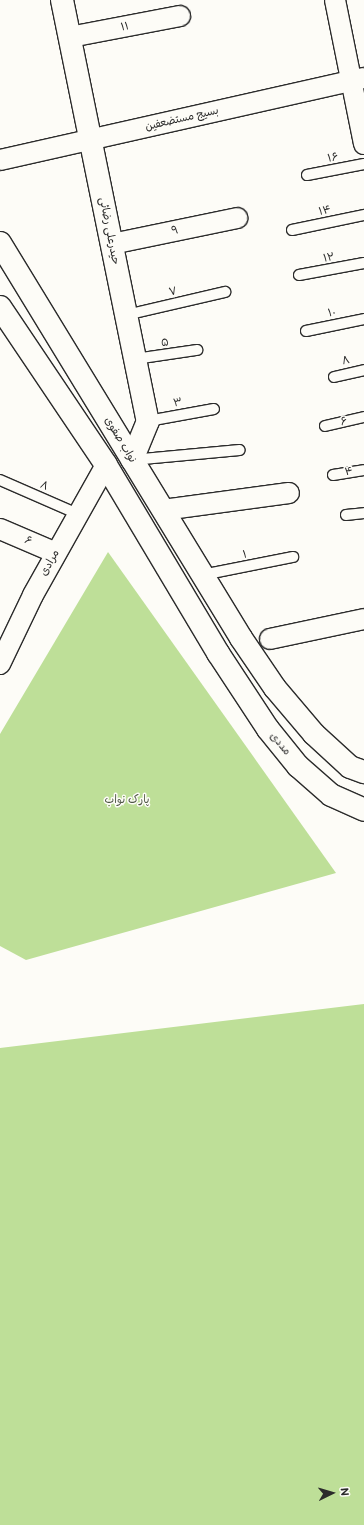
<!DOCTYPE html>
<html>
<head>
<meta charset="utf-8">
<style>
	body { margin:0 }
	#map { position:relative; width:364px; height:1525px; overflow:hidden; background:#fdfcf7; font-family:"Balsamiq Sans","Playpen Sans Arabic",sans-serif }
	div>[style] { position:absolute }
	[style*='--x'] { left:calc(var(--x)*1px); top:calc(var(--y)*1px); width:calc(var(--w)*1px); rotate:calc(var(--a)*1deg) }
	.green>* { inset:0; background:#bedf98 }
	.roads { filter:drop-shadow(1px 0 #2b2b2b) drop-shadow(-1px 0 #2b2b2b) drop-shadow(0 1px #2b2b2b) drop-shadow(0 -1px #2b2b2b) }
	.lane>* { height:10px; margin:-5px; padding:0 5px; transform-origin:5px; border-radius:5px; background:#fdfcf7 }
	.street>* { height:20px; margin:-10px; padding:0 10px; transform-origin:10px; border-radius:10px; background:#fdfcf7 }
	.secondary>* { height:22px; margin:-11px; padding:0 11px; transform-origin:11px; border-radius:11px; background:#fdfcf7 }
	span { translate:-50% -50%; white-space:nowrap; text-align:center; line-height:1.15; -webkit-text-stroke:3px #fdfcf7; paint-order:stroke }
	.street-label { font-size:11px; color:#2b2b2b }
	.park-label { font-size:11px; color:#505846 }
	.north { position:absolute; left:312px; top:1473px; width:40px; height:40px; -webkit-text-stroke:3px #fdfcf7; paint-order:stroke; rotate:85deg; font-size:11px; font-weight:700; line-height:16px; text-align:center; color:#2b2b2b }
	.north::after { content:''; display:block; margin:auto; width:14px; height:18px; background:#2b2b2b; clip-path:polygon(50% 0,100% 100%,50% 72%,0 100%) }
</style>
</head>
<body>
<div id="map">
	<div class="green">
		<i style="clip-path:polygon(108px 552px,336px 873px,26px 960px,0 946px,0 734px)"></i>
		<i style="clip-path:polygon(364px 1004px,364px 1525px,0 1525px,0 1048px)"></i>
	</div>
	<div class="roads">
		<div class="lane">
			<i style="--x:307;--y:175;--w:58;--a:-10.9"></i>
			<i style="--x:292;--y:230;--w:74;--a:-11.8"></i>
			<i style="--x:299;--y:275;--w:66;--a:-10.5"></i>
			<i style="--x:126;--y:315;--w:102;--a:-13.1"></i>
			<i style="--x:306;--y:331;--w:59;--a:-11.7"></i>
			<i style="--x:135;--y:359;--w:63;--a:-8.3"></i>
			<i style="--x:334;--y:377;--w:31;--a:-13"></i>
			<i style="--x:148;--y:421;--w:67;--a:-10.3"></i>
			<i style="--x:325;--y:426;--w:40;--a:-13"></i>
			<i style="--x:132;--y:460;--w:108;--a:-5.3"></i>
			<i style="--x:333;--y:475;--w:31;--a:-9"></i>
			<i style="--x:0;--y:480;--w:85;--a:23.6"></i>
			<i style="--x:346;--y:515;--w:18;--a:-6"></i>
			<i style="--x:202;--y:575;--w:93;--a:-11.2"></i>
		</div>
		<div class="street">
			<i style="--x:335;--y:0;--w:147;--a:78.6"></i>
			<i style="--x:70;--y:37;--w:112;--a:-10.8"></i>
			<i style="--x:0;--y:160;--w:373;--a:-12.7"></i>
			<i style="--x:112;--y:244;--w:128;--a:-11.7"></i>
			<i style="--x:163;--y:510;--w:127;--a:-7.7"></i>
			<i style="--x:0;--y:529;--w:61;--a:23.2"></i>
			<i style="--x:270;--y:639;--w:96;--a:-12"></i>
			<i style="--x:0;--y:664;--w:76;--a:-64.4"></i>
			<i style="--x:33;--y:595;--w:149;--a:-60.7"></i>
		</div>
		<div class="secondary">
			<i style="--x:62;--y:0;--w:430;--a:78.5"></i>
			<i style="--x:148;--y:421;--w:42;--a:112.3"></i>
			<i style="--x:0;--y:243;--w:463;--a:58.6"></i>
			<i style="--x:241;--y:638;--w:60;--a:55.8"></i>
			<i style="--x:275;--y:688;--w:60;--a:49.7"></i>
			<i style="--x:314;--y:734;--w:49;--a:42.5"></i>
			<i style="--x:350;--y:767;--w:15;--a:20"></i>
			<i style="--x:0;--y:307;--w:190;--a:56.1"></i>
			<i style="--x:106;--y:465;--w:219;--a:59.2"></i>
			<i style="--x:218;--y:653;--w:91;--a:56.7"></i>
			<i style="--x:268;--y:729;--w:48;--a:51"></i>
			<i style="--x:298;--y:766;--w:44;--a:41.3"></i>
			<i style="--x:331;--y:795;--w:36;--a:24"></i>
		</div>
	</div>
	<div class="street-label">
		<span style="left:125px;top:27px;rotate:-11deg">۱۱</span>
		<span style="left:182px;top:119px;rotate:-13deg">بسیج مستضعفین</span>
		<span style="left:333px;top:158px;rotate:-11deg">۱۶</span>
		<span style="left:325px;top:211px;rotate:-12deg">۱۴</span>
		<span style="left:109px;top:231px;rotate:79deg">حیدرعلی رضائی</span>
		<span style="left:175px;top:231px;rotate:-12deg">۹</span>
		<span style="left:329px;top:258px;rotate:-11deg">۱۲</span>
		<span style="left:173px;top:292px;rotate:-13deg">۷</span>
		<span style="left:332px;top:313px;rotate:-12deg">۱۰</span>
		<span style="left:165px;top:343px;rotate:-8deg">۵</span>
		<span style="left:346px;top:361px;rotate:-13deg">۸</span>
		<span style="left:178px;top:403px;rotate:-11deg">۳</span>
		<span style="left:344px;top:422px;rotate:-12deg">۶</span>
		<span style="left:120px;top:440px;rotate:59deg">نواب صفوی</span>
		<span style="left:349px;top:472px;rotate:-9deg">۴</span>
		<span style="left:44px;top:486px;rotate:24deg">۸</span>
		<span style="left:28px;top:541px;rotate:23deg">۶</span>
		<span style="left:245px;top:555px;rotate:-11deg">۱</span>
		<span style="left:50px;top:563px;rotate:-61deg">مرادی</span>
		<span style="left:280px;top:744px;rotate:51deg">مددی</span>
	</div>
	<div class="park-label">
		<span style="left:127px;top:800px">پارک نواب</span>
	</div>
	<div class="north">N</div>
</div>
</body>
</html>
